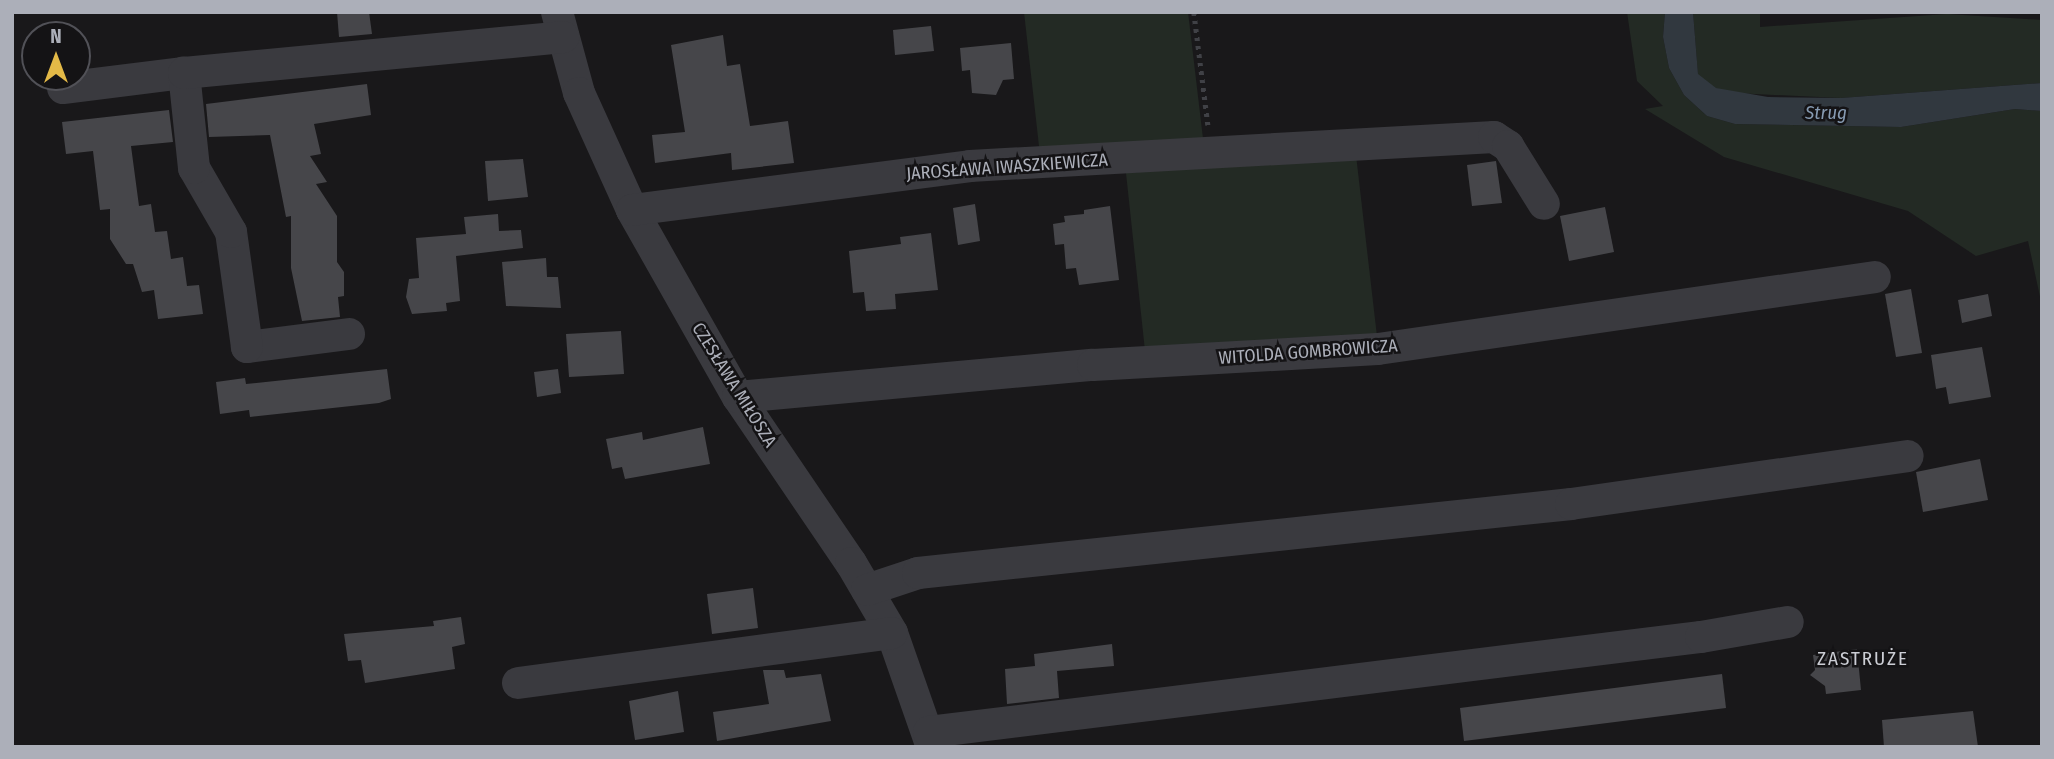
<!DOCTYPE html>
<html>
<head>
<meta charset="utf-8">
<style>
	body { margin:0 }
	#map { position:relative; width:2054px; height:759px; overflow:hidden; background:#19181a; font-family:"Fira Sans Condensed",sans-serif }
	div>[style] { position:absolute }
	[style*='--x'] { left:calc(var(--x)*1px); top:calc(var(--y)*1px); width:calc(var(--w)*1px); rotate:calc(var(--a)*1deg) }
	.green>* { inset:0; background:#232a24 }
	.water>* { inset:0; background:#31383f }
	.building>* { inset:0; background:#46464a }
	.path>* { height:4.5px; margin-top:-2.25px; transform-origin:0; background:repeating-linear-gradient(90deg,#404146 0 3.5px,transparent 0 8.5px) }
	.minor>* { height:32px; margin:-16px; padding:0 16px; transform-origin:16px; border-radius:16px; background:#3a3a3f }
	span { translate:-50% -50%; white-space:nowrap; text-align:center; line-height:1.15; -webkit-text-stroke:5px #141315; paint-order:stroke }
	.street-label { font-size:18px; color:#acafb9 }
	.water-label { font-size:19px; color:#869ab1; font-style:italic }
	.neighbourhood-label { font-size:19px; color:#ccced5; letter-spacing:2px }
	.frame { position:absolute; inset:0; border:14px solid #acafb9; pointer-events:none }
	.north { position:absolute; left:21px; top:21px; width:70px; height:70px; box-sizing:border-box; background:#141315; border:2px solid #515157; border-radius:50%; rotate:0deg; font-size:19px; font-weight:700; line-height:28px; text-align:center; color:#acafb9 }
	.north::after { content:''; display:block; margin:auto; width:24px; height:32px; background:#e3b947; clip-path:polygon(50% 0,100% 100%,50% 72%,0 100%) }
</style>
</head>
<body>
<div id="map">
	<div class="green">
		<i style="clip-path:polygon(1024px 12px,1188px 12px,1204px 147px,1040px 155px)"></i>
		<i style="clip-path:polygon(1627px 12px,1665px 12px,1663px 37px,1669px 68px,1684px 95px,1707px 116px,1735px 124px,1901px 127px,2015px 109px,2042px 111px,2042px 306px,2028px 241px,1976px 256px,1908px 211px,1724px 157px,1645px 109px,1663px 106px,1637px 81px)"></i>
		<i style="clip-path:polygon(1693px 12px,1760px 12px,1760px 27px,1947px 14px,2042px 20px,2042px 83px,1841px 98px,1734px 93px,1715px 88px,1698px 75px)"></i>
		<i style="clip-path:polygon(1356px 155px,1378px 345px,1146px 360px,1126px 173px)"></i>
	</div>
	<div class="water">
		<i style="clip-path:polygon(1665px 12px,1693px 12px,1698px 74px,1716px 88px,1768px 97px,1841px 98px,2042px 83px,2042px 111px,2015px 109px,1901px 127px,1735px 124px,1707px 116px,1684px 95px,1669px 68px,1663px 37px)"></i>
	</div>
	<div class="building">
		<i style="clip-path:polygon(337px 12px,369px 12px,372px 34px,339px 37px)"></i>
		<i style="clip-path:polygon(931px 26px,934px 51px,895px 55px,893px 30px)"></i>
		<i style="clip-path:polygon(723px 35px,727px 66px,740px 64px,750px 126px,788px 121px,794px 163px,732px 170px,731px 153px,655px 163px,652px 135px,685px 132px,671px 45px)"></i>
		<i style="clip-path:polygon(1011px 43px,1014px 79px,1003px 80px,996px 95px,972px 93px,970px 70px,962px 71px,960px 48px)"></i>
		<i style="clip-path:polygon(367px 84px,371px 115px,314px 124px,321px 154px,310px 156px,327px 182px,316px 184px,337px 216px,337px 262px,344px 272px,344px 296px,338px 297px,340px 317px,302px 321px,291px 268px,291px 216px,286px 217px,270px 135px,209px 137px,206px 104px)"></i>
		<i style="clip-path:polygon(169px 110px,173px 142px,131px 146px,139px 206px,151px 204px,155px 232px,167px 231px,171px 259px,183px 257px,187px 286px,199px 285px,203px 314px,158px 319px,154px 290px,142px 292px,133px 264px,126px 264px,110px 239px,110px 209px,100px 210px,93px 151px,66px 154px,62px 122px)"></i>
		<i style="clip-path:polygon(523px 159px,528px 197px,488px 201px,485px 161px)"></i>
		<i style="clip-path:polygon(1496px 161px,1502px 203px,1472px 206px,1467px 165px)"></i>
		<i style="clip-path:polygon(975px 204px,980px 241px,958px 245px,953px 208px)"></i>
		<i style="clip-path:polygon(1110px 206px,1119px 280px,1079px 285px,1076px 268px,1066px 269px,1064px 244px,1055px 245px,1053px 224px,1065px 222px,1064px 216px,1084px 214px,1084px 210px)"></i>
		<i style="clip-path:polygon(1605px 207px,1614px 252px,1569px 261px,1560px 216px)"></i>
		<i style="clip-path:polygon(498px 214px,499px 231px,521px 230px,523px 248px,456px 256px,460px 301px,446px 303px,447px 311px,412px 314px,406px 297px,409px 279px,419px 278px,416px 238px,466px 234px,464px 217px)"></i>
		<i style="clip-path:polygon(931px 233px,938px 290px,895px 294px,896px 309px,866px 311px,864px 292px,853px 293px,849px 251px,901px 244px,900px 237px)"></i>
		<i style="clip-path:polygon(546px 258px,547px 277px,558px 277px,561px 308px,506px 306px,502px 262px)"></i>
		<i style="clip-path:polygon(1911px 289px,1922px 353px,1896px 357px,1885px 294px)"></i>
		<i style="clip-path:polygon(1988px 294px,1992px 316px,1962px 323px,1958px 300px)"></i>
		<i style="clip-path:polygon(621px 331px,624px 374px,569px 377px,566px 334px)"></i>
		<i style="clip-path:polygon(1982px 347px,1991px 397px,1949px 404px,1946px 387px,1936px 389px,1931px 355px)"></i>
		<i style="clip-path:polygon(387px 369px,391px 399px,379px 403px,250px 417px,249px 410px,220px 414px,216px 382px,245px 378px,246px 384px)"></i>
		<i style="clip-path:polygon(558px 369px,561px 393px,537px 397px,534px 372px)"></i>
		<i style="clip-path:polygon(703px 427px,710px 464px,625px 479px,622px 467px,612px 469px,606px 439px,642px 432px,643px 440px)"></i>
		<i style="clip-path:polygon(1980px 459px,1988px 500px,1923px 512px,1916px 472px)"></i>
		<i style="clip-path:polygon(753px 588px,758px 628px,712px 634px,707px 594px)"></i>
		<i style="clip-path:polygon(461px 617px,465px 644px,452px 647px,455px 669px,365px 683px,361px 660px,348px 661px,344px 634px,434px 626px,433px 621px)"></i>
		<i style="clip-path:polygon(1112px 644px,1114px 666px,1057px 671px,1059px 698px,1007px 704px,1005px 669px,1035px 666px,1034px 654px)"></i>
		<i style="clip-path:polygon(1857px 649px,1861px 690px,1826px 694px,1825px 686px,1810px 675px,1815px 670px,1813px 655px)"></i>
		<i style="clip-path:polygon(763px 670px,784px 670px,786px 678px,821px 674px,831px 721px,717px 741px,713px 712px,769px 704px)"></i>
		<i style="clip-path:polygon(1722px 674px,1726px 708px,1464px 741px,1460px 708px)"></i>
		<i style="clip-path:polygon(678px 691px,684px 732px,635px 740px,629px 701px)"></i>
		<i style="clip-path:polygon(1973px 711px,1978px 747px,1884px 747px,1882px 720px)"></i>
	</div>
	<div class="path">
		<i style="--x:1194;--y:12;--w:114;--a:82.9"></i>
	</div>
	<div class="minor">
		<i style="--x:557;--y:12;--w:84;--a:74.8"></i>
		<i style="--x:579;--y:93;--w:128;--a:65.6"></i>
		<i style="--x:632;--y:210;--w:215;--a:60.5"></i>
		<i style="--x:738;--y:397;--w:201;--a:55.8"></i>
		<i style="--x:851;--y:563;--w:81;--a:59.6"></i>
		<i style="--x:892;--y:633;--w:121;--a:70.7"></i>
		<i style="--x:63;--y:88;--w:122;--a:-7.1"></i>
		<i style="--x:632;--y:210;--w:341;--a:-7.4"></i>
		<i style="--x:970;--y:166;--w:525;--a:-3.17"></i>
		<i style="--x:1494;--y:137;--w:17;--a:33"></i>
		<i style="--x:1508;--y:146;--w:68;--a:58.2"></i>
		<i style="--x:349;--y:334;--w:103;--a:172.7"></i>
		<i style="--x:247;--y:347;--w:116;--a:-97.9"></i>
		<i style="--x:231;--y:232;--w:74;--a:-120"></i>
		<i style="--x:194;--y:168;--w:96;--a:-96"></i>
		<i style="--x:184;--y:73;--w:381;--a:-5.4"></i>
		<i style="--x:738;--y:397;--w:356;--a:-5.2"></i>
		<i style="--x:1093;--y:365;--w:285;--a:-3.2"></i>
		<i style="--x:1378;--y:349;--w:502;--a:-8.24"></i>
		<i style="--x:867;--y:590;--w:54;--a:-18.4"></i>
		<i style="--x:918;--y:573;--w:657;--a:-6.03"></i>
		<i style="--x:1571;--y:504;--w:340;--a:-8.1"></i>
		<i style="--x:518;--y:683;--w:377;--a:-7.6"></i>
		<i style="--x:929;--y:732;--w:778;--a:-7.02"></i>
		<i style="--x:1701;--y:637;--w:88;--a:-9.8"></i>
	</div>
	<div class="street-label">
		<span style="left:1007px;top:167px;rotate:-4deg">JAROSŁAWA IWASZKIEWICZA</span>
		<span style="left:1308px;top:352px;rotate:-4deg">WITOLDA GOMBROWICZA</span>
		<span style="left:734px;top:385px;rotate:58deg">CZESŁAWA MIŁOSZA</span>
	</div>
	<div class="water-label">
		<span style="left:1826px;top:113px">Strug</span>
	</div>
	<div class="neighbourhood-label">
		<span style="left:1863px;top:659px">ZASTRUŻE</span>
	</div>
	<div class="frame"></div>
	<div class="north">N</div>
</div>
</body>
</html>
